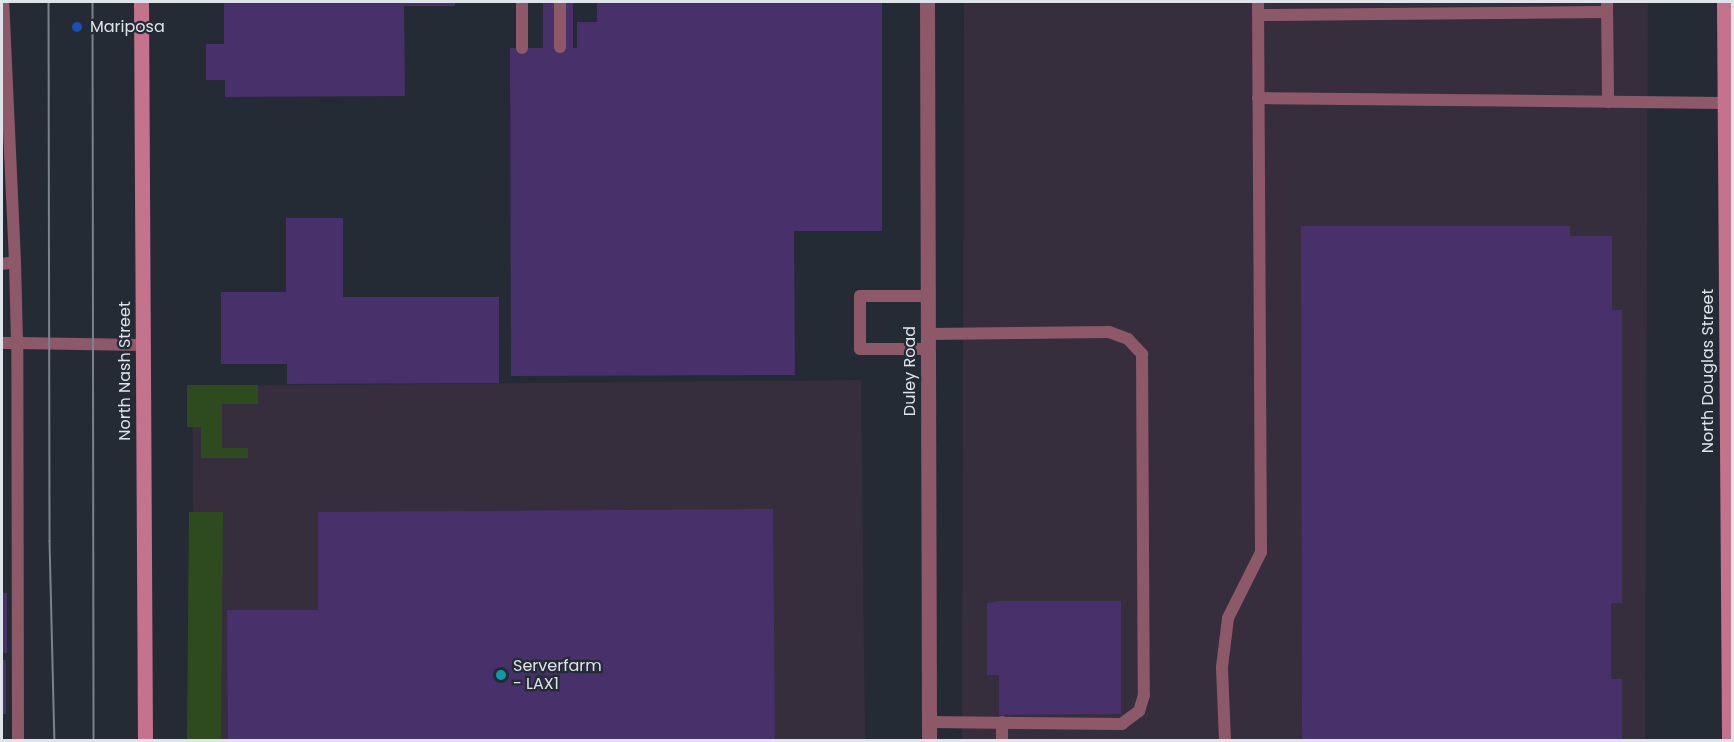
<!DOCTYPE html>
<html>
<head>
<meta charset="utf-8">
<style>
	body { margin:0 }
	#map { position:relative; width:1734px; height:742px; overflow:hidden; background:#242b35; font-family:Poppins,sans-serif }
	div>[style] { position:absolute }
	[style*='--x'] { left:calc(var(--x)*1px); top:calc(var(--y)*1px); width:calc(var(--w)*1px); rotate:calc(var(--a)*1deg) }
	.industrial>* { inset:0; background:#362d3d }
	.green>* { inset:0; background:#2e4b20 }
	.building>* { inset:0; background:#48306a }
	.lane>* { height:12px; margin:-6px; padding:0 6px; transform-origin:6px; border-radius:6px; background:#8d5969 }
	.street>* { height:15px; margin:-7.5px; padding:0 7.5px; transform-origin:7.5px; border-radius:7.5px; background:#8d5969 }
	.secondary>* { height:15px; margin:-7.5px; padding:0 7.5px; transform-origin:7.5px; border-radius:7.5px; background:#c5728c }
	.tram>* { height:1.5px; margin:-0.75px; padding:0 0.75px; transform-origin:0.75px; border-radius:0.75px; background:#7c828a }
	.dots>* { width:16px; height:16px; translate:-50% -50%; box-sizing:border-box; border:3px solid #242b35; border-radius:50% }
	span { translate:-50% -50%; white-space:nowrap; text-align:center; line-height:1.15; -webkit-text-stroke:4.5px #242b35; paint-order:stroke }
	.poi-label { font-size:16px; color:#dfe4eb }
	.left { translate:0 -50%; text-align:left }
	.street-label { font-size:16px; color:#dfe4eb }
	.frame { position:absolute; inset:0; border:3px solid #dfe4eb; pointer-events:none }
</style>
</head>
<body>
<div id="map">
	<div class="industrial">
		<i style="clip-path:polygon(964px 2px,1648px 2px,1645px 740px,962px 740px)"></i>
		<i style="clip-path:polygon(861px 380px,865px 740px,195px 740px,192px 386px)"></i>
	</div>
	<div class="green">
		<i style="clip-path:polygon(187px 385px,258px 385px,258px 404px,222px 404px,222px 448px,248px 448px,248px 458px,201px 458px,201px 427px,187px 427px)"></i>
		<i style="clip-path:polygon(189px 512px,223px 512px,221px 740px,187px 740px)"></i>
	</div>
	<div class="building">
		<i style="clip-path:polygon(224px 2px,455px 2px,455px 6px,404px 6px,405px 96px,225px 97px,225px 80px,206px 80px,206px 44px,224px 44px)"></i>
		<i style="clip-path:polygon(543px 2px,573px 2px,573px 48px,577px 48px,577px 22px,597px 22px,597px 2px,882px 2px,882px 231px,794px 231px,795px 375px,511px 376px,510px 48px,543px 48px)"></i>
		<i style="clip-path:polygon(286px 218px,343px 218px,343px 297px,499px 297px,499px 383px,287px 384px,287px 364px,221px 364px,221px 292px,286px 292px)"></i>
		<i style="clip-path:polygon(1301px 226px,1570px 226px,1570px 236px,1612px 236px,1612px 310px,1622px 310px,1622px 603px,1611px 603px,1611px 679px,1622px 679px,1622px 740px,1302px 740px)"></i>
		<i style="clip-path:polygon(773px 509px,775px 740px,228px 740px,227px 610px,318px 610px,318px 512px)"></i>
		<i style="clip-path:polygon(2px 593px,7px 593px,7px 653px,2px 653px)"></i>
		<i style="clip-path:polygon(999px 601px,1121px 601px,1121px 714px,999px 715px,999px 675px,987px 675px,987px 603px)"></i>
		<i style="clip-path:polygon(2px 660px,6px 660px,6px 714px,2px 714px)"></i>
	</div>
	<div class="lane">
		<i style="--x:522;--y:2;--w:46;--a:90"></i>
		<i style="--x:560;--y:2;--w:45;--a:90"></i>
		<i style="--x:1607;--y:2;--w:100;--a:89.4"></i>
		<i style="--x:1258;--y:15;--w:349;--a:-0.5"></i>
		<i style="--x:1258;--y:98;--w:466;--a:0.6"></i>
		<i style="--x:2;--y:264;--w:13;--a:-9"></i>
		<i style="--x:15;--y:262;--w:260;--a:-92.6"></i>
		<i style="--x:928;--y:296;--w:68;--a:180"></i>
		<i style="--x:860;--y:296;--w:53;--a:90"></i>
		<i style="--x:860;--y:349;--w:68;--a:0"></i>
		<i style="--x:928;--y:334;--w:181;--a:-0.6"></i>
		<i style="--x:1109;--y:332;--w:20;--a:20"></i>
		<i style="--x:1128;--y:339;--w:21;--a:47"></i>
		<i style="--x:1142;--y:354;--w:341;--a:89.7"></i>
		<i style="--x:1144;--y:695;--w:17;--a:107"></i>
		<i style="--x:1139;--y:711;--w:21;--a:143"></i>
		<i style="--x:1122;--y:724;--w:193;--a:-179.4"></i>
		<i style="--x:2;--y:343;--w:15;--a:0"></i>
		<i style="--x:17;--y:343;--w:81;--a:-91.4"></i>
		<i style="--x:1002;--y:722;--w:18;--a:90"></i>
		<i style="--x:18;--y:740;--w:397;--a:-90.1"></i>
		<i style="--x:17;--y:343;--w:125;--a:0.9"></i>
		<i style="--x:1225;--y:740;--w:73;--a:-92.4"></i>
		<i style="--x:1222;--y:667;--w:49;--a:-83"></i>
		<i style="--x:1228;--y:618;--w:74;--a:-63.4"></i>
		<i style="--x:1261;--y:552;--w:550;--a:-90.31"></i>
	</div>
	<div class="street">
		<i style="--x:927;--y:2;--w:738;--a:89.84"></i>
	</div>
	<div class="secondary">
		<i style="--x:141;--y:2;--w:738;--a:89.69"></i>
		<i style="--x:1724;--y:2;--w:738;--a:89.61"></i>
	</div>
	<div class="tram">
		<i style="--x:49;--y:2;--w:539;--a:89.89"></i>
		<i style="--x:50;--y:541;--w:199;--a:88.6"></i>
		<i style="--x:93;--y:2;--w:738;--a:89.92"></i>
	</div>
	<div class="dots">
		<i style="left:77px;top:27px;background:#1a4fb4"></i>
		<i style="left:501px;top:675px;background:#0f9aa8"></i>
	</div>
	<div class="poi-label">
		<span class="left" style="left:90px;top:27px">Mariposa</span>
		<span class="left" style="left:513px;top:675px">Serverfarm<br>- LAX1</span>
	</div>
	<div class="street-label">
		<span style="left:125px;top:371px;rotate:-90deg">North Nash Street</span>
		<span style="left:910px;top:371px;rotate:-90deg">Duley Road</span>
		<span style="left:1708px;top:371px;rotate:-90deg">North Douglas Street</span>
	</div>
	<div class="frame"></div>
</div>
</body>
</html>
